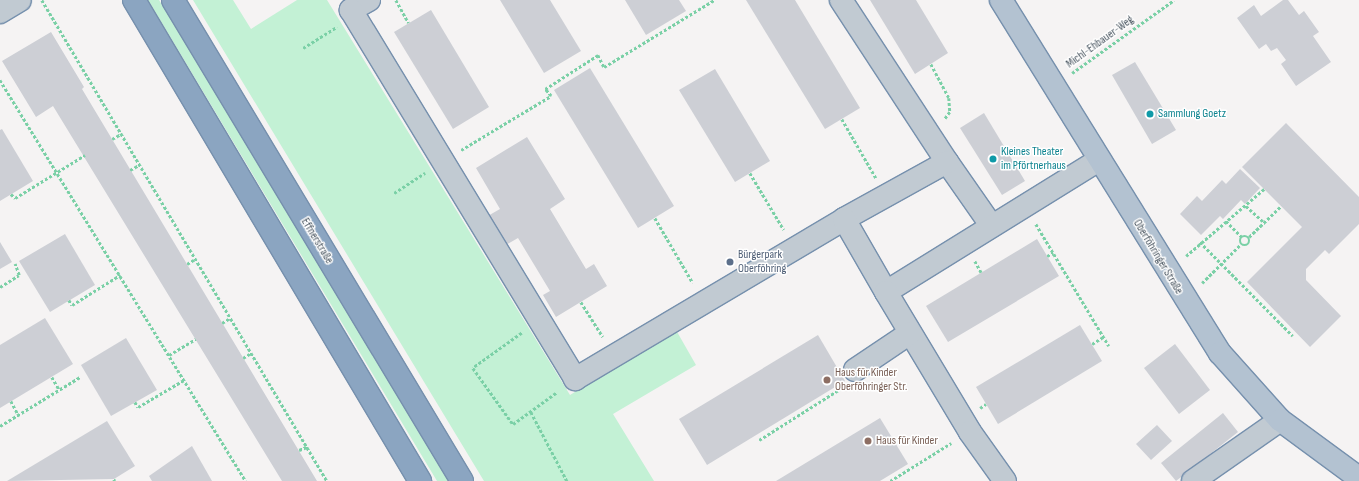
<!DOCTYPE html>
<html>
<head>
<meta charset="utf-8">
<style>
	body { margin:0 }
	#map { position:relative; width:1359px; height:481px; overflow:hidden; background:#f5f3f3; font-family:"Sofia Sans Condensed",sans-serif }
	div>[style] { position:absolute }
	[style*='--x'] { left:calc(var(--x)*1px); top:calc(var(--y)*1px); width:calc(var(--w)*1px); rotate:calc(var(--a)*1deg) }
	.green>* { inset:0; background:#c3f1d5 }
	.building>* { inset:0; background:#cdcfd5 }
	.path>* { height:2.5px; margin-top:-1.25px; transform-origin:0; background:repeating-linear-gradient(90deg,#7ad0a6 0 3px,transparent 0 5px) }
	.path>.ring { margin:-1.25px; padding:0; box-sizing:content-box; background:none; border:2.5px solid #7ad0a6; border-radius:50% }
	.roads { filter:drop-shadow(1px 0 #7690ad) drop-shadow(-1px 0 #7690ad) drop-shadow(0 1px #7690ad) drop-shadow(0 -1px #7690ad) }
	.minor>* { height:22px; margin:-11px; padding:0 11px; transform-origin:11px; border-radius:11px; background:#c1cad2 }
	.major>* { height:22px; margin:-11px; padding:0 11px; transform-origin:11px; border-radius:11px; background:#b3c2d1 }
	.highway>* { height:22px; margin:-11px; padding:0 11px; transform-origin:11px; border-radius:11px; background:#8ba5c1 }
	.dots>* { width:11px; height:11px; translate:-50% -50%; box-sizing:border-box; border:2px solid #fff; border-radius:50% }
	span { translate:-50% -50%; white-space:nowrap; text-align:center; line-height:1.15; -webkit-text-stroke:3px #fff; paint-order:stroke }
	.street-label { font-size:12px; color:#4a5661 }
	.culture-label { font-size:12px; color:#0d838f }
	.left { translate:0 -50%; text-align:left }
	.service-label { font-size:12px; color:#4e5e75 }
	.education-label { font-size:12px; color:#785e54 }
</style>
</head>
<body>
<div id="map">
	<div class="green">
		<i style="clip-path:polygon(148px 0,159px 0,448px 481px,437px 481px)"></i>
		<i style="clip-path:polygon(193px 0,233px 0,251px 29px,297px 0,327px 0,570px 395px,676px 330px,696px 365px,613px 414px,654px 481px,484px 481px)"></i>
	</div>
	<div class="building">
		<i style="clip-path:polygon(500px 0,550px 0,581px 51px,544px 73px)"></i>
		<i style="clip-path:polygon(625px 0,679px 0,686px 11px,646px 35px)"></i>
		<i style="clip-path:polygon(746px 0,795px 0,860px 108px,825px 129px)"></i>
		<i style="clip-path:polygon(870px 0,916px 0,948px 53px,915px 74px)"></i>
		<i style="clip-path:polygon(1283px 0,1288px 0,1299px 15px,1304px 11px,1319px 32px,1313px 36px,1331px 62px,1296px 86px,1281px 64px,1286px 60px,1277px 48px,1271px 51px,1266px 44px,1259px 49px,1237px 18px,1254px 5px,1261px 16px)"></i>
		<i style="clip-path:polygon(431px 10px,489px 107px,453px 129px,394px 32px)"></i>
		<i style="clip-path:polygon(51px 32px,84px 87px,82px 89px,317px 481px,282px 481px,53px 106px,36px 117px,2px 61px)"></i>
		<i style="clip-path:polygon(1135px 62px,1176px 130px,1152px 144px,1112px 75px)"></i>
		<i style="clip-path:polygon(590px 68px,674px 206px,638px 228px,554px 90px)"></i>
		<i style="clip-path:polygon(715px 69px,770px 161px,735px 182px,679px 90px)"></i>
		<i style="clip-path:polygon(984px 113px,1025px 181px,1002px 195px,960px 128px)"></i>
		<i style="clip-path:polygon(1286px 123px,1359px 197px,1359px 224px,1329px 254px,1325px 250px,1306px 269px,1306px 280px,1341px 316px,1310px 347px,1247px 282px,1302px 227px,1242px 167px)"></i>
		<i style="clip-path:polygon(2px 129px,33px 181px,0 201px,0 130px)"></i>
		<i style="clip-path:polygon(527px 137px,565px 199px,550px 209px,586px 269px,594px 264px,607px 286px,556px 317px,543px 295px,550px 291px,518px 238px,504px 246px,486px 217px,500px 209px,476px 168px)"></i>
		<i style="clip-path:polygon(1240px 169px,1260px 188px,1245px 204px,1241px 200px,1223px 219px,1220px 216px,1201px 235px,1180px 214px,1197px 196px,1202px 201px,1222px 180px,1226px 184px)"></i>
		<i style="clip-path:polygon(65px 234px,95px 285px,50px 312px,19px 261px)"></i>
		<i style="clip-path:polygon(1037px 239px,1059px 276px,948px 342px,926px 306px)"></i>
		<i style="clip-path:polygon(0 242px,12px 262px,0 269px)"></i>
		<i style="clip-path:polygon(45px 318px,73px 364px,0 408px,0 345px)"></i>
		<i style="clip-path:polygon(1080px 325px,1102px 361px,998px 424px,976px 387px)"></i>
		<i style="clip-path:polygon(818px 335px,845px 381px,707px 465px,679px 419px)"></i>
		<i style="clip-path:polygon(126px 338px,157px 390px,111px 416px,81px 365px)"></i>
		<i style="clip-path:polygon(1175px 344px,1210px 390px,1179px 414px,1144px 368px)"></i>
		<i style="clip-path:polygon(1223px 413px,1238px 432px,1176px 481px,1161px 463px)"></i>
		<i style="clip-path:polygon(880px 418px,908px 464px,880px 481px,776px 481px)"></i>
		<i style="clip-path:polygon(107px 421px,135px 466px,114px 479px,7px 481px)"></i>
		<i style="clip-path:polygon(1157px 425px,1172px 441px,1151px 460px,1136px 444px)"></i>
		<i style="clip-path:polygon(192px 446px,212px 481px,152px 481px,149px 476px)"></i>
	</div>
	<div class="path">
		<i style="--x:42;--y:0;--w:559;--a:59.35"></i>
		<i style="--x:396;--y:0;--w:26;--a:61"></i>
		<i style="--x:303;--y:48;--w:40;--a:-32"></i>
		<i style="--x:931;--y:64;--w:38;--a:62"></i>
		<i style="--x:949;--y:98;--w:14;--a:86"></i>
		<i style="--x:950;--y:112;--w:9;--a:126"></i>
		<i style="--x:1072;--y:73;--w:125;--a:-35.6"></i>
		<i style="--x:0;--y:80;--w:470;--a:58.5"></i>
		<i style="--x:842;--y:119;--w:68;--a:60"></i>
		<i style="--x:112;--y:139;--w:10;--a:-29"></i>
		<i style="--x:461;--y:150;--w:105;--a:-31"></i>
		<i style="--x:551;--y:96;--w:9;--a:-131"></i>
		<i style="--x:545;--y:89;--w:63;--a:-32.7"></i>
		<i style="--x:598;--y:55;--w:13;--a:63"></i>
		<i style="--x:604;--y:67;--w:129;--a:-31.3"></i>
		<i style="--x:130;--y:170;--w:10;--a:-29"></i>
		<i style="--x:750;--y:173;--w:66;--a:59.2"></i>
		<i style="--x:394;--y:193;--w:37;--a:-33"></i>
		<i style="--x:11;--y:194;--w:6;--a:45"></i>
		<i style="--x:15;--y:198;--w:82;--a:-31.6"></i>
		<i style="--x:1246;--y:206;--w:24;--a:42"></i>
		<i style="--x:655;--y:218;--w:75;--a:59.7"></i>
		<i style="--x:1226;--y:221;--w:23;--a:45"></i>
		<i style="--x:1036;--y:224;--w:142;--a:59.1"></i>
		<i class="ring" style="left:1240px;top:236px;width:7.5px;height:7.5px"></i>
		<i style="--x:1249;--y:237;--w:45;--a:-44.1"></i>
		<i style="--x:1200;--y:242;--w:132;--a:45.3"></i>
		<i style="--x:1047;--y:256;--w:7;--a:-27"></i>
		<i style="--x:1186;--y:256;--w:103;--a:-40.7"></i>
		<i style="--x:975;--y:261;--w:13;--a:61"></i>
		<i style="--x:187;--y:264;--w:9;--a:-32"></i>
		<i style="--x:1202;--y:283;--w:55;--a:-45"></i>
		<i style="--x:0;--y:287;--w:22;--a:-32"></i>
		<i style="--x:19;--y:275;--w:12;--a:-110"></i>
		<i style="--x:69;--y:300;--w:6;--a:59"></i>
		<i style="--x:72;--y:305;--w:57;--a:-32"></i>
		<i style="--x:581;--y:302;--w:41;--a:57.8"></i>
		<i style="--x:222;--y:323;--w:9;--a:-32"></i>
		<i style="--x:522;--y:333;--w:60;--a:144.5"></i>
		<i style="--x:473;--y:368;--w:69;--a:54.5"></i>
		<i style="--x:513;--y:424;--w:54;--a:-36"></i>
		<i style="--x:1092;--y:344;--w:13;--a:-32"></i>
		<i style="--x:169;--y:355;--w:31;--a:-31"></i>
		<i style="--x:243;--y:358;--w:9;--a:-32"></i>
		<i style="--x:52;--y:377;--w:14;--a:60"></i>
		<i style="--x:11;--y:401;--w:15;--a:62"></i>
		<i style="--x:135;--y:402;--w:6;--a:59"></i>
		<i style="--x:138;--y:407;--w:53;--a:-30.4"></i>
		<i style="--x:980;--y:408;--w:7;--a:-34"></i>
		<i style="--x:531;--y:412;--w:78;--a:62.4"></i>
		<i style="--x:0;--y:426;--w:94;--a:-31.5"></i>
		<i style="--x:759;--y:440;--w:99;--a:-32.2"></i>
		<i style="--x:299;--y:450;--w:9;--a:-21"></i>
		<i style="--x:114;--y:479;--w:2;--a:63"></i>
		<i style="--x:890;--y:481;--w:72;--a:-31.9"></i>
	</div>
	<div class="roads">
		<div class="minor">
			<i style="--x:369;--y:0;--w:21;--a:151"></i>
			<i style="--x:351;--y:10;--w:432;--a:58.7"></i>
			<i style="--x:575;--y:379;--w:313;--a:-30.7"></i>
			<i style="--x:841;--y:0;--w:194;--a:56.8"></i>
			<i style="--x:0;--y:12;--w:23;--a:-31"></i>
			<i style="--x:991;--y:225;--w:77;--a:-124.9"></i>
			<i style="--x:947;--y:162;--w:118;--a:151"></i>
			<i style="--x:844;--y:219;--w:84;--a:60.1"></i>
			<i style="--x:886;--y:292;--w:251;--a:-31.8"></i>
			<i style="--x:886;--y:292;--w:163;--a:59"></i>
			<i style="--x:970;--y:432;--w:60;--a:54.5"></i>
			<i style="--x:855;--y:370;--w:66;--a:-33.9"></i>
			<i style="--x:1193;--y:481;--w:106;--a:-35"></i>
		</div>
		<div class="major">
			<i style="--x:1001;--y:0;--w:415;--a:58.2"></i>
			<i style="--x:1220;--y:353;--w:90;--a:48.2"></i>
			<i style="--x:1280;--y:420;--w:98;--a:36.3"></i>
		</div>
		<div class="highway">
			<i style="--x:134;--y:0;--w:560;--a:59.26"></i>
			<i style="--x:173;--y:0;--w:561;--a:59"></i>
		</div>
	</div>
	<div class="dots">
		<i style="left:1150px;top:114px;background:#0f9aa8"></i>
		<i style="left:993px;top:159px;background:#0f9aa8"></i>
		<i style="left:730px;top:262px;background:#5c6f8a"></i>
		<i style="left:827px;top:380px;background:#8d6e63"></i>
		<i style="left:868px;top:441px;background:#8d6e63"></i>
	</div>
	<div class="street-label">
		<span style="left:1100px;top:42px;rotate:-36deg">Michl-Ehbauer-Weg</span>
		<span style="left:317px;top:241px;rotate:59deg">Effnerstraße</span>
		<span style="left:1158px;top:257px;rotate:59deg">Oberföhringer Straße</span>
	</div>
	<div class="culture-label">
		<span class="left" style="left:1158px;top:114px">Sammlung Goetz</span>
		<span class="left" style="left:1001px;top:159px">Kleines Theater<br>im Pförtnerhaus</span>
	</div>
	<div class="service-label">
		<span class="left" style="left:738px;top:262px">Bürgerpark<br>Oberföhring</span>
	</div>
	<div class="education-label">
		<span class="left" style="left:835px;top:380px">Haus für Kinder<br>Oberföhringer Str.</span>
		<span class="left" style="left:876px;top:441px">Haus für Kinder</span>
	</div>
</div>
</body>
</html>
